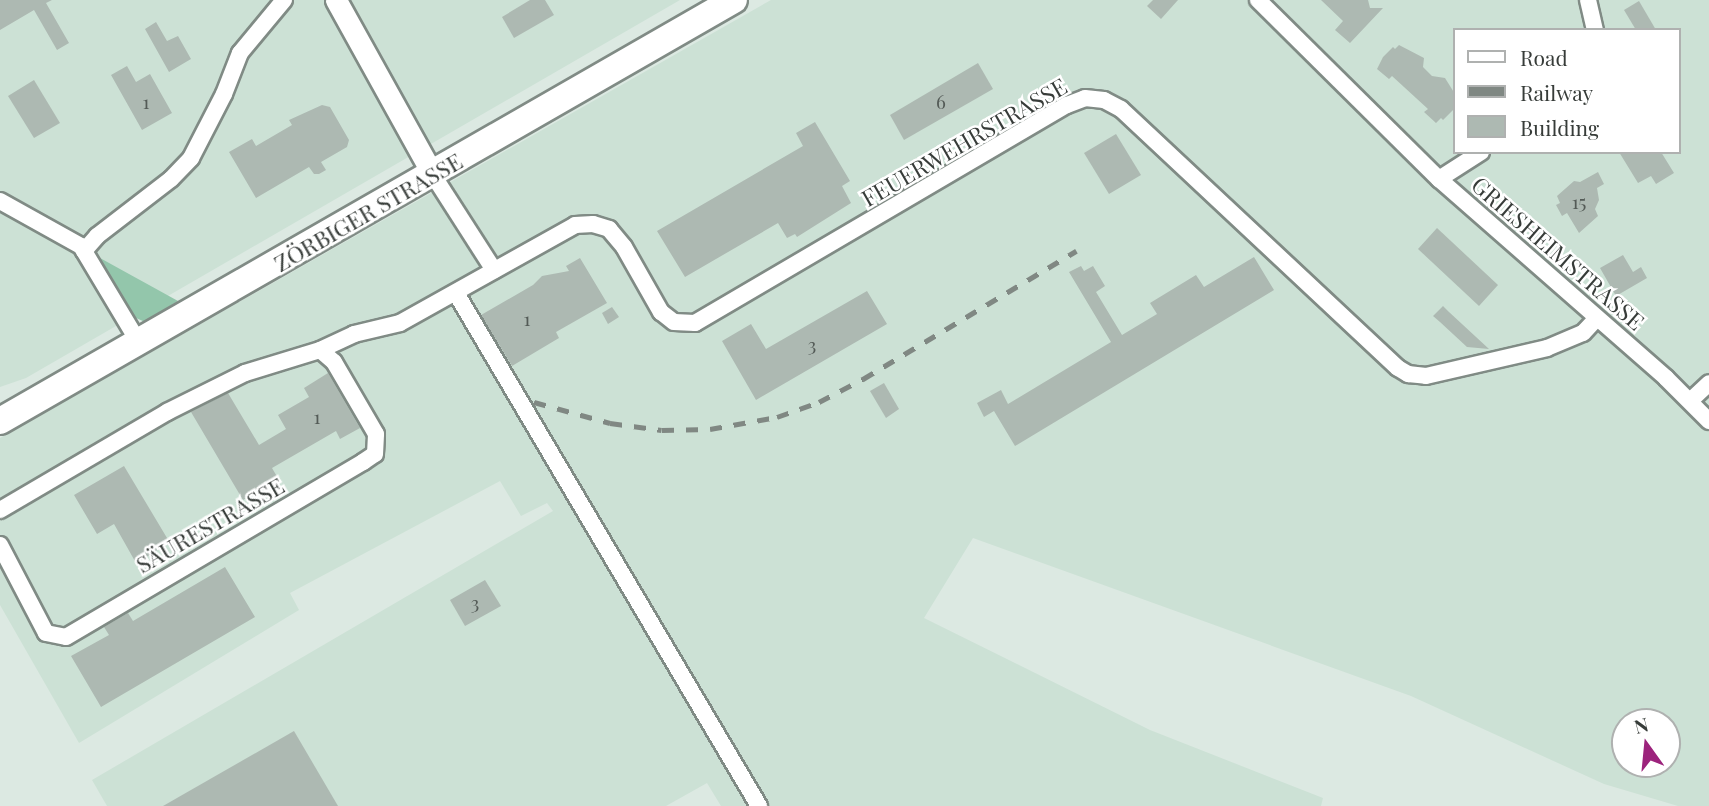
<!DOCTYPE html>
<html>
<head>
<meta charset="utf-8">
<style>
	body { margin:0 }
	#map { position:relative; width:1709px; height:806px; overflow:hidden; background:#dce9e2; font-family:"Playfair Display",serif }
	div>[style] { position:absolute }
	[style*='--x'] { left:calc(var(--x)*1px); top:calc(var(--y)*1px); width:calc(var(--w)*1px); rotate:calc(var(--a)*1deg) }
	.built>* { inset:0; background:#cce1d5 }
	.green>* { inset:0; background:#93c6ab }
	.building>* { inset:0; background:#adb9b2 }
	.roads { filter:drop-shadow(2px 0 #808b85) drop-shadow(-2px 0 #808b85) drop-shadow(0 2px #808b85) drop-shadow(0 -2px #808b85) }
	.minor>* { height:16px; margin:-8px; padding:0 8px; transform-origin:8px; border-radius:8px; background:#fff }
	.tertiary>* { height:21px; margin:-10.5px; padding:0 10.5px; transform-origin:10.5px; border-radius:10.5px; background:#fff }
	.primary>* { height:26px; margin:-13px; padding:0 13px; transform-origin:13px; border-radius:13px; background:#fff }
	.rail>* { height:5px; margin-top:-2.5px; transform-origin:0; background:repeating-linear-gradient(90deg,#808883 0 12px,transparent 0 24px) }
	span { translate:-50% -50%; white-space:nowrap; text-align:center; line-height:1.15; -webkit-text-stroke:5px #fff; paint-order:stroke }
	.number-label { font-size:19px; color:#545b57 }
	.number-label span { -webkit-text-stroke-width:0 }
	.street-label { font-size:23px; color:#373c39 }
	.legend { position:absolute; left:1453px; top:28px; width:228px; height:126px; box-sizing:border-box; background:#fff; border:2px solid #afb1b0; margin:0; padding:9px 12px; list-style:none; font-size:21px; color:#373c39 }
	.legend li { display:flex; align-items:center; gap:14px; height:35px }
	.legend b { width:35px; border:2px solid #afb1b0 }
	.north { position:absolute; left:1611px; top:708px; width:70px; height:70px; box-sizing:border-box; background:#fff; border:2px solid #afb1b0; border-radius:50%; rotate:345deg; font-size:19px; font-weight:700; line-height:28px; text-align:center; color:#373c39 }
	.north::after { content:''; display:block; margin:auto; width:24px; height:32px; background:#9c237c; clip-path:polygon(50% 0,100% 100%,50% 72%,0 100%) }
</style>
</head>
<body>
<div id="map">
	<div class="built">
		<i style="clip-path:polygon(0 0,680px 0,26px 378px,0 387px)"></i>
		<i style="clip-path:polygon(evenodd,771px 0,1709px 0,1709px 806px,1678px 806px,1604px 784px,1411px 696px,973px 538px,924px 618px,1150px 730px,1323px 798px,1321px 806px,721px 806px,707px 783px,666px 806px,107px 806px,92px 780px,553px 511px,547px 503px,521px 516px,500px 481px,290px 593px,299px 610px,79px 743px,0 605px,0 438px,771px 0,1455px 30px,1679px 30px,1679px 152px,1455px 152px,1455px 30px,771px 0,1625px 722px,1667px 722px,1667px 764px,1625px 764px,1625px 722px)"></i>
	</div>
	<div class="green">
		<i style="clip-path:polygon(100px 258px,178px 301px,145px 322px,136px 318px,130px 313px)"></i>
	</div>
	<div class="building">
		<i style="clip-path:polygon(0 0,52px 0,46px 3px,69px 43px,57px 50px,34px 10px,0 30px)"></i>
		<i style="clip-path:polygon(530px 0,545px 0,554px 15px,514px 38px,502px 17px)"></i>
		<i style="clip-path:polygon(1153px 0,1178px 0,1161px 19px,1147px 6px)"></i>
		<i style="clip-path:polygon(1321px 0,1368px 0,1370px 8px,1383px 8px,1350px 43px,1335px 30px,1343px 21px)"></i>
		<i style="clip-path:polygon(1639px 1px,1656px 30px,1636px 30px,1624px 10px)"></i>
		<i style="clip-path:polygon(156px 22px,167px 41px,178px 36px,191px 59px,169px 72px,145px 29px)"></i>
		<i style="clip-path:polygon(1399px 45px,1424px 58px,1423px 67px,1432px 76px,1445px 78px,1455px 94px,1455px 108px,1443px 120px,1441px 118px,1436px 123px,1424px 112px,1428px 109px,1392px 76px,1389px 79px,1377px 69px,1383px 57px,1393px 47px,1395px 49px)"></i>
		<i style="clip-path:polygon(978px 63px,993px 89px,904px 140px,890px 115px)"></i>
		<i style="clip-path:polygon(127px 66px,136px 82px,150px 74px,172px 113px,142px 130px,111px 75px)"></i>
		<i style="clip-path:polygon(34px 80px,60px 123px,34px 138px,8px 96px)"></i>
		<i style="clip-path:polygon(322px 105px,330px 107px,349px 140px,347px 147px,321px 162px,326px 170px,319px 174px,314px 174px,309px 167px,256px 198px,229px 152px,252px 139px,256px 146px,292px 125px,289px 120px)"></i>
		<i style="clip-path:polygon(815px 122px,850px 181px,842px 186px,851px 203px,797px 237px,795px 234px,787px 238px,778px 223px,685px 277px,657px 231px,803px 146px,796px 133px)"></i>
		<i style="clip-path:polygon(1116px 134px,1141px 175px,1109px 194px,1084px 153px)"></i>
		<i style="clip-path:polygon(1619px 152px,1661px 152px,1674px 173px,1656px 184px,1651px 176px,1638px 183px)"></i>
		<i style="clip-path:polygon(1598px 172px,1604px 184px,1597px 188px,1599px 200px,1595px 209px,1598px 216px,1579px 233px,1567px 213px,1562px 216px,1556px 205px,1560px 203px,1557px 196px,1574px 181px,1580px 182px)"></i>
		<i style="clip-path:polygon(1437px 228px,1498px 285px,1479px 306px,1418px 249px)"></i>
		<i style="clip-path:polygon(1623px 255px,1633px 272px,1641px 267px,1647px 278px,1616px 296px,1600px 268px)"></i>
		<i style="clip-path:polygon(1254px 257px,1274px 290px,1015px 446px,994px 411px,984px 417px,977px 403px,1001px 390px,1008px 404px,1111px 342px,1069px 272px,1081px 266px,1084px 271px,1093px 266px,1105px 286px,1096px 292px,1122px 335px,1157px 314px,1150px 303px,1196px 275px,1204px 287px)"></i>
		<i style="clip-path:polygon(580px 258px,607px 303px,556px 332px,559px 338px,512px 366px,481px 315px,533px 285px,542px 276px,569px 271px,566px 266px)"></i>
		<i style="clip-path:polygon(867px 291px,887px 324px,756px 400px,722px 341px,751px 324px,766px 349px)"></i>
		<i style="clip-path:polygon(1443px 306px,1449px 312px,1489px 349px,1467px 347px,1440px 322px,1433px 316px)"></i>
		<i style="clip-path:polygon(612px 307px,619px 317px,608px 324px,602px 313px)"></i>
		<i style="clip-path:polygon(328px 373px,360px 428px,340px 439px,336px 431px,272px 468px,279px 480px,243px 500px,191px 412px,228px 393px,259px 445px,286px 429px,278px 415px,309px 397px,304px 388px)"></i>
		<i style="clip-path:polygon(884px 383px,899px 409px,886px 418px,870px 391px)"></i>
		<i style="clip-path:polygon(124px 466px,170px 543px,136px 563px,114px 524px,97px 534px,74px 495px)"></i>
		<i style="clip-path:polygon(225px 567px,255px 617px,101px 707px,71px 656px,109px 635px,104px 627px,128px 613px,133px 621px)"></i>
		<i style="clip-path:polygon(485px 580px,501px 606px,465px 626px,450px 600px)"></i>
		<i style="clip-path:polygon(294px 731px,338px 806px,163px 806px)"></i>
	</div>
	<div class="roads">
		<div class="minor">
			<i style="--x:1258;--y:0;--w:255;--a:44.7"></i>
			<i style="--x:1439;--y:179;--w:302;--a:41.2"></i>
			<i style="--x:1666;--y:378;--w:61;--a:45"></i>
			<i style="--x:1588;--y:0;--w:31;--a:77"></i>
			<i style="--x:433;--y:175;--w:113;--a:57.3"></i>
			<i style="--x:1439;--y:179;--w:50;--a:-32.7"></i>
			<i style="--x:0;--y:201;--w:93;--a:29.1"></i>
			<i style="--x:81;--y:246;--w:113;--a:59.1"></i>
			<i style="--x:84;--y:251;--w:20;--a:-49"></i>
			<i style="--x:97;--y:236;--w:93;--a:-37.6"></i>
			<i style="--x:171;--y:179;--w:29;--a:-46"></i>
			<i style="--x:191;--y:158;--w:72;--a:-62.7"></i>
			<i style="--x:224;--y:94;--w:44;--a:-68.7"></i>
			<i style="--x:240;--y:53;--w:69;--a:-50.3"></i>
			<i style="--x:456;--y:293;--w:596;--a:59.43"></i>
			<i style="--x:1690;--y:401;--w:26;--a:-43"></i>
			<i style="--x:0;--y:510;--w:194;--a:-30.4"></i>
			<i style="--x:167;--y:412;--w:87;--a:-26.6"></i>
			<i style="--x:245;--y:373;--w:78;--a:-17"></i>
			<i style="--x:320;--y:350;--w:38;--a:-25"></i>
			<i style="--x:354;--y:334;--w:47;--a:-13.4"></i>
			<i style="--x:400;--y:323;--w:201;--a:-29.2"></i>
			<i style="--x:575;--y:225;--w:18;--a:-3"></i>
			<i style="--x:593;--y:224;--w:17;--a:17"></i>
			<i style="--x:609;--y:229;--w:23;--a:50"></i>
			<i style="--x:624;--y:247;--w:75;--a:60.4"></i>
			<i style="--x:661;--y:312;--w:16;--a:38"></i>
			<i style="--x:674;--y:322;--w:21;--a:3"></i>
			<i style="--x:695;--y:323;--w:431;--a:-30.4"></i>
			<i style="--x:1067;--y:105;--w:19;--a:-21"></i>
			<i style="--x:1085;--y:98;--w:19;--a:6"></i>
			<i style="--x:1104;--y:100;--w:19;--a:28"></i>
			<i style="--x:1121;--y:109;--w:379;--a:43.1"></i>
			<i style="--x:1398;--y:368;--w:12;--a:31"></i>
			<i style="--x:1408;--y:374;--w:18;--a:6"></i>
			<i style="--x:1426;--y:376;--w:124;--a:-13"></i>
			<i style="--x:1547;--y:348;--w:39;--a:-23"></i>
			<i style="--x:1583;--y:333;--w:19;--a:-47"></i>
			<i style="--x:0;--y:545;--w:99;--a:62.4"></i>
			<i style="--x:46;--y:633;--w:20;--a:11"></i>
			<i style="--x:66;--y:637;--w:345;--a:-30.5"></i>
			<i style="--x:363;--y:462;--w:14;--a:-34"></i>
			<i style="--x:375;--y:454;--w:20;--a:-87"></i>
			<i style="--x:376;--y:434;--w:83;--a:-120.3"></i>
			<i style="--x:334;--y:362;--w:18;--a:-139"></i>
		</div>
		<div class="tertiary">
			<i style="--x:336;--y:0;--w:200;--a:61"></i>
		</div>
		<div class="primary">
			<i style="--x:0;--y:421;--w:846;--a:-29.84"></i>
		</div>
	</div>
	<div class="rail">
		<i style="--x:534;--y:402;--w:79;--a:15.4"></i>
		<i style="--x:610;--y:423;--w:52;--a:7.7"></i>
		<i style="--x:662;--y:430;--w:48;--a:-1.2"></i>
		<i style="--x:710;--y:429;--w:68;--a:-10.2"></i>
		<i style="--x:777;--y:417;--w:45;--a:-19.7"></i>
		<i style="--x:819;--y:402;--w:50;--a:-27.6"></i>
		<i style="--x:863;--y:379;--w:249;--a:-31"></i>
	</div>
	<div class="number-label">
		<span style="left:146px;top:102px">1</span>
		<span style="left:941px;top:102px">6</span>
		<span style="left:1579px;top:202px">15</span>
		<span style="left:527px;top:319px">1</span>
		<span style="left:812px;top:345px">3</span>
		<span style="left:317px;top:417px">1</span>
		<span style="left:475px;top:603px">3</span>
	</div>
	<div class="street-label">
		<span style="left:964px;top:142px;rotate:-30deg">FEUERWEHRSTRASSE</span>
		<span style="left:368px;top:212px;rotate:-30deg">ZÖRBIGER STRASSE</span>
		<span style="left:1558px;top:253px;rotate:41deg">GRIESHEIMSTRASSE</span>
		<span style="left:210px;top:525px;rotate:-30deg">SÄURESTRASSE</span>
	</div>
	<ul class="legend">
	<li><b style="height:9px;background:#fff"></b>Road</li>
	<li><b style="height:9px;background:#808883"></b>Railway</li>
	<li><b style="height:19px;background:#adb9b2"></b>Building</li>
	</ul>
	<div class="north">N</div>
</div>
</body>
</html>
